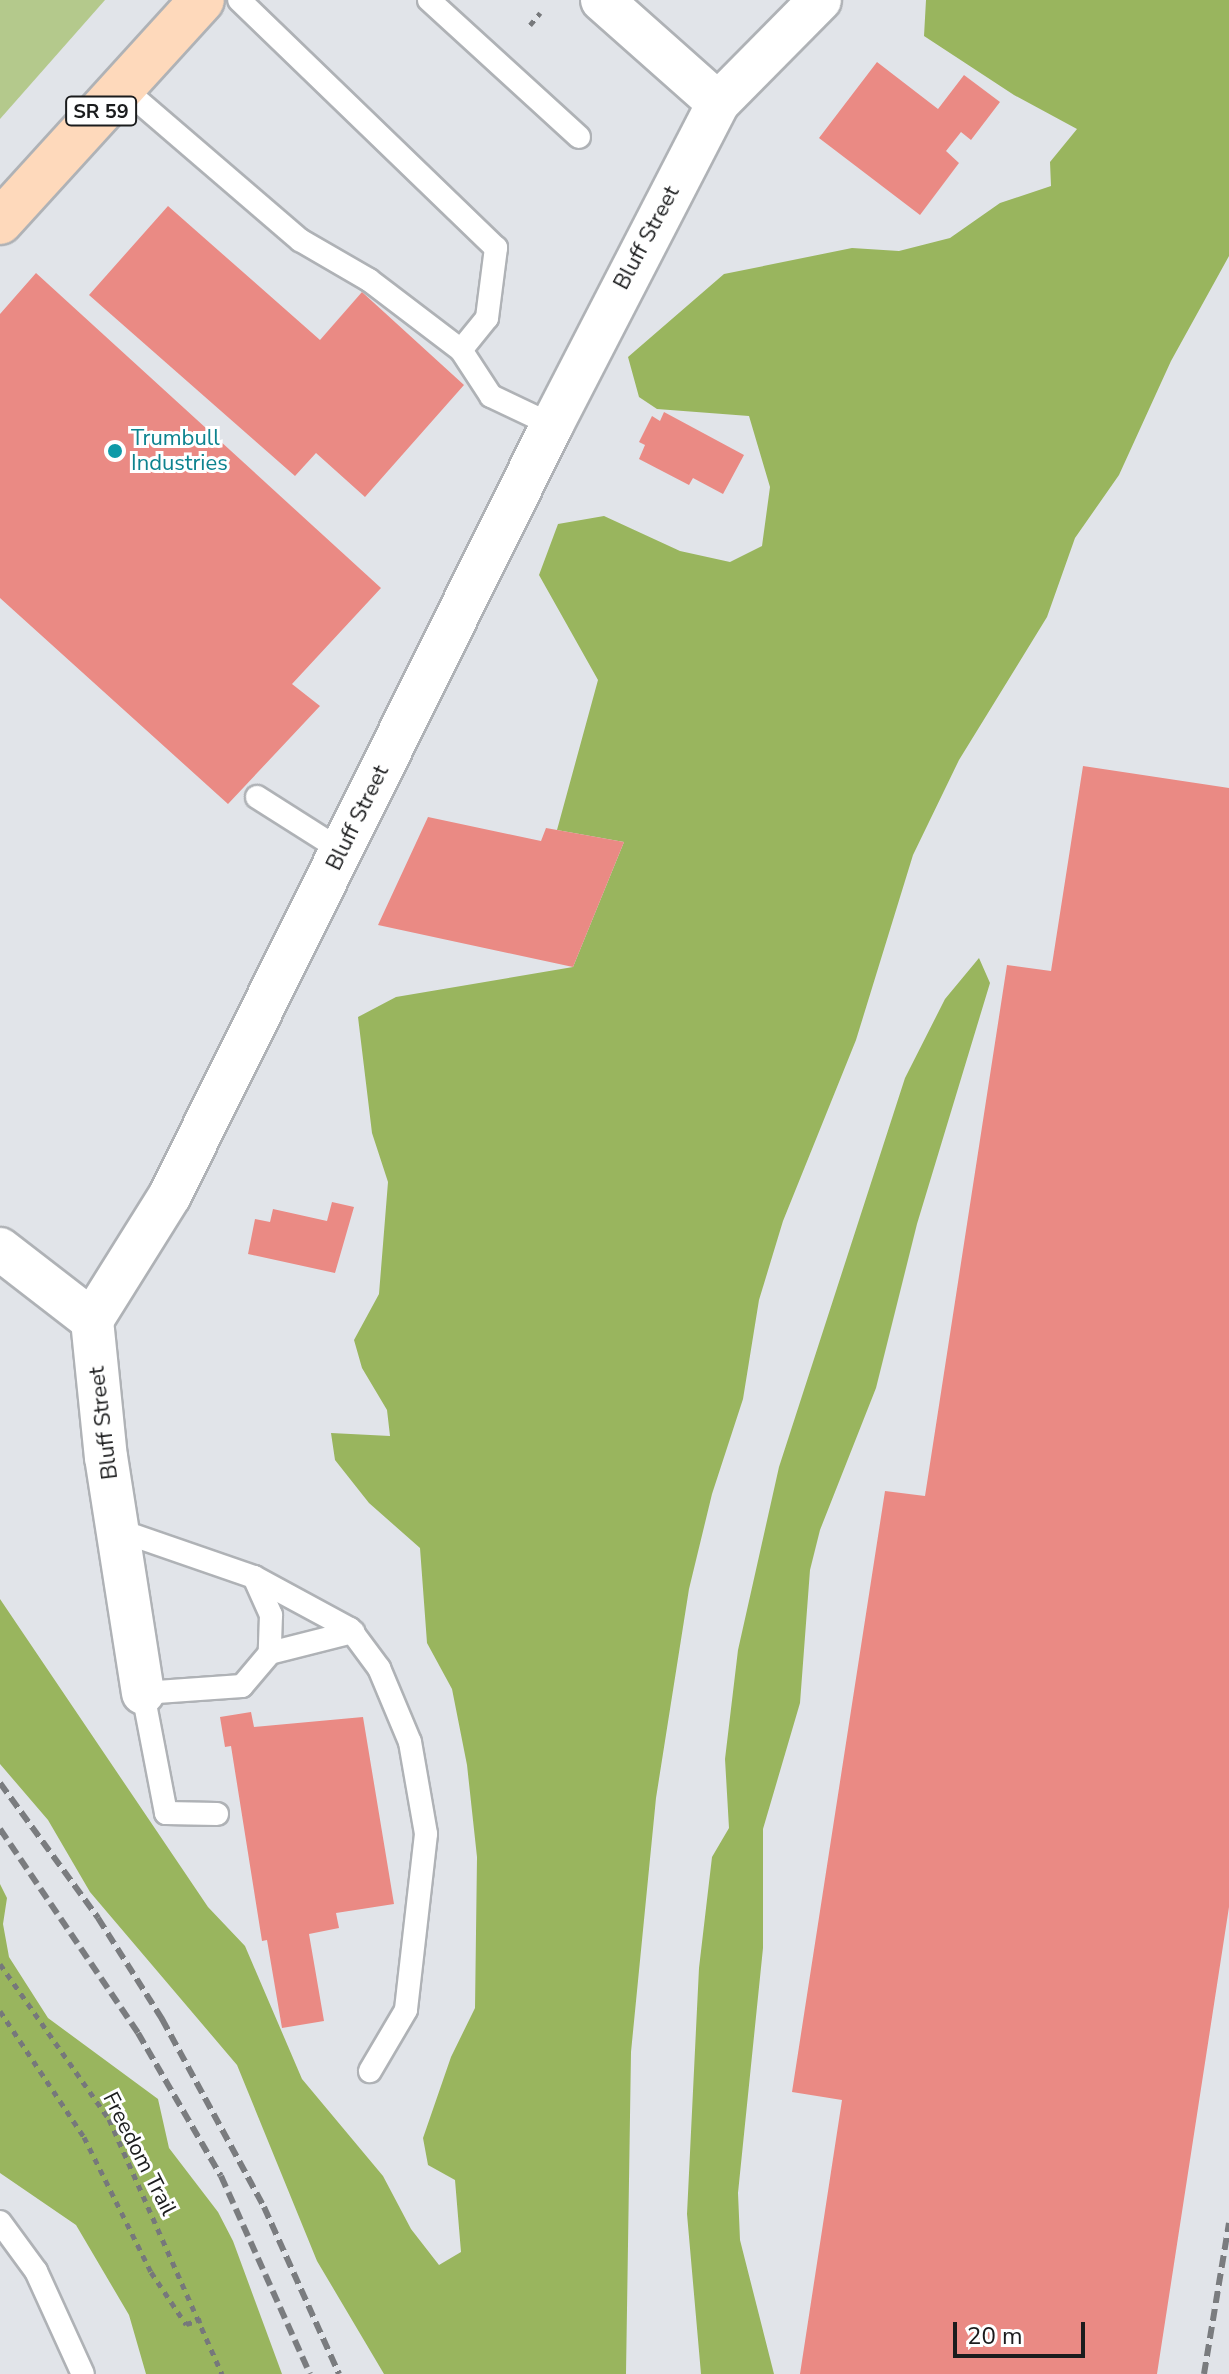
<!DOCTYPE html>
<html>
<head>
<meta charset="utf-8">
<style>
	body { margin:0 }
	#map { position:relative; width:1229px; height:2374px; overflow:hidden; background:#e1e4e9; font-family:"Nunito Sans",sans-serif }
	div>[style] { position:absolute }
	[style*='--x'] { left:calc(var(--x)*1px); top:calc(var(--y)*1px); width:calc(var(--w)*1px); rotate:calc(var(--a)*1deg) }
	.green>* { inset:0; background:#b4c98c }
	.forest>* { inset:0; background:#99b55e }
	.building>* { inset:0; background:#ea8a84 }
	.path>* { height:5px; margin-top:-2.5px; transform-origin:0; background:repeating-linear-gradient(90deg,#76787b 0 6px,transparent 0 12px) }
	.roads { filter:drop-shadow(2px 0 #afb2b6) drop-shadow(-2px 0 #afb2b6) drop-shadow(0 2px #afb2b6) drop-shadow(0 -2px #afb2b6) }
	.service>* { height:22px; margin:-11px; padding:0 11px; transform-origin:11px; border-radius:11px; background:#fff }
	.minor>* { height:42px; margin:-21px; padding:0 21px; transform-origin:21px; border-radius:21px; background:#fff }
	.primary>* { height:44px; margin:-22px; padding:0 22px; transform-origin:22px; border-radius:22px; background:#fed9bb }
	.rail>* { height:6px; margin-top:-3px; transform-origin:0; background:repeating-linear-gradient(90deg,#7a7c7f 0 12px,transparent 0 18px) }
	.dots>* { width:22px; height:22px; translate:-50% -50%; box-sizing:border-box; border:4px solid #fff; border-radius:50% }
	span { translate:-50% -50%; white-space:nowrap; text-align:center; line-height:1.15; -webkit-text-stroke:6px #fff; paint-order:stroke }
	.shield-label span { padding:2px 6px; background:#fff; border:2px solid; border-radius:6px; -webkit-text-stroke-width:0 }
	.shield-label { font-size:20px; color:#1b1c1d; font-weight:700 }
	.street-label { font-size:22px; color:#1b1c1d }
	.culture-label { font-size:22px; color:#0d838f }
	.left { translate:0 -50%; text-align:left }
	.scale { position:absolute; left:953px; top:2322px; width:132px; height:36px; box-sizing:border-box; border:4px solid #1b1c1d; border-top:0; padding-left:10px; font-size:24px; line-height:28px; white-space:nowrap; color:#1b1c1d; -webkit-text-stroke:6px #fff; paint-order:stroke }
</style>
</head>
<body>
<div id="map">
	<div class="green">
		<i style="clip-path:polygon(0 0,105px 0,0 119px)"></i>
	</div>
	<div class="forest">
		<i style="clip-path:polygon(926px 0,1229px 0,1229px 256px,1171px 361px,1119px 475px,1075px 538px,1047px 617px,959px 760px,913px 855px,856px 1040px,783px 1221px,759px 1300px,743px 1399px,712px 1494px,689px 1589px,656px 1798px,631px 2052px,626px 2374px,384px 2374px,317px 2261px,237px 2065px,90px 1892px,48px 1820px,0 1764px,0 1599px,208px 1907px,245px 1946px,302px 2079px,383px 2176px,411px 2229px,439px 2265px,461px 2252px,455px 2180px,428px 2165px,423px 2138px,451px 2057px,475px 2008px,477px 1857px,467px 1765px,452px 1689px,427px 1643px,420px 1548px,369px 1503px,335px 1460px,331px 1433px,390px 1436px,387px 1410px,362px 1368px,354px 1340px,379px 1294px,388px 1182px,372px 1133px,358px 1017px,396px 997px,573px 967px,624px 842px,557px 830px,598px 680px,539px 575px,558px 524px,604px 516px,680px 551px,730px 562px,762px 546px,770px 487px,749px 416px,657px 409px,639px 397px,628px 357px,724px 274px,852px 248px,899px 251px,950px 238px,1000px 203px,1051px 186px,1050px 162px,1077px 129px,1014px 95px,924px 36px)"></i>
		<i style="clip-path:polygon(979px 958px,990px 983px,917px 1224px,876px 1388px,820px 1530px,810px 1570px,800px 1703px,763px 1829px,763px 1948px,738px 2193px,740px 2240px,774px 2374px,701px 2374px,687px 2214px,699px 1968px,712px 1857px,729px 1828px,725px 1759px,738px 1650px,779px 1467px,905px 1078px,945px 999px)"></i>
		<i style="clip-path:polygon(0 1884px,7px 1898px,3px 1924px,9px 1957px,48px 2018px,158px 2099px,169px 2148px,218px 2212px,233px 2241px,282px 2374px,146px 2374px,129px 2315px,76px 2225px,0 2173px)"></i>
	</div>
	<div class="building">
		<i style="clip-path:polygon(877px 62px,938px 109px,964px 75px,1000px 102px,971px 140px,961px 132px,946px 151px,959px 163px,920px 215px,819px 138px)"></i>
		<i style="clip-path:polygon(168px 206px,320px 340px,362px 292px,464px 385px,365px 497px,316px 453px,295px 476px,89px 295px)"></i>
		<i style="clip-path:polygon(36px 273px,381px 588px,292px 684px,320px 706px,228px 804px,0 598px,0 314px)"></i>
		<i style="clip-path:polygon(664px 412px,744px 455px,723px 494px,693px 478px,689px 485px,639px 459px,645px 445px,639px 442px,652px 416px,660px 421px)"></i>
		<i style="clip-path:polygon(1083px 766px,1229px 788px,1229px 1907px,1157px 2374px,800px 2374px,842px 2100px,792px 2092px,885px 1491px,925px 1496px,1007px 965px,1051px 971px)"></i>
		<i style="clip-path:polygon(428px 817px,541px 841px,546px 828px,624px 842px,573px 967px,378px 925px)"></i>
		<i style="clip-path:polygon(332px 1202px,354px 1207px,335px 1273px,248px 1254px,255px 1219px,270px 1222px,273px 1209px,327px 1221px)"></i>
		<i style="clip-path:polygon(251px 1712px,254px 1727px,363px 1717px,394px 1904px,336px 1913px,339px 1928px,309px 1934px,324px 2021px,282px 2028px,267px 1940px,262px 1941px,231px 1746px,225px 1747px,220px 1717px)"></i>
	</div>
	<div class="path">
		<i style="--x:530;--y:25;--w:16;--a:-50"></i>
		<i style="--x:0;--y:1964;--w:189;--a:54.9"></i>
		<i style="--x:109;--y:2119;--w:279;--a:66.1"></i>
		<i style="--x:0;--y:2011;--w:151;--a:56.3"></i>
		<i style="--x:84;--y:2137;--w:151;--a:63.6"></i>
		<i style="--x:151;--y:2272;--w:63;--a:56.1"></i>
		<i style="--x:186;--y:2324;--w:16;--a:-15"></i>
	</div>
	<div class="roads">
		<div class="service">
			<i style="--x:429;--y:0;--w:203;--a:42.4"></i>
			<i style="--x:122;--y:87;--w:235;--a:40.7"></i>
			<i style="--x:300;--y:240;--w:80;--a:30.1"></i>
			<i style="--x:369;--y:280;--w:116;--a:37.3"></i>
			<i style="--x:461;--y:350;--w:41;--a:-50.9"></i>
			<i style="--x:487;--y:318;--w:71;--a:-82.7"></i>
			<i style="--x:496;--y:248;--w:357;--a:-136"></i>
			<i style="--x:461;--y:350;--w:55;--a:56.9"></i>
			<i style="--x:491;--y:396;--w:68;--a:25.4"></i>
			<i style="--x:257;--y:797;--w:101;--a:32.4"></i>
			<i style="--x:118;--y:1530;--w:144;--a:19.1"></i>
			<i style="--x:254;--y:1577;--w:109;--a:28.4"></i>
			<i style="--x:350;--y:1629;--w:49;--a:53.4"></i>
			<i style="--x:379;--y:1668;--w:80;--a:67.3"></i>
			<i style="--x:410;--y:1742;--w:93;--a:80.1"></i>
			<i style="--x:426;--y:1834;--w:177;--a:96.5"></i>
			<i style="--x:406;--y:2010;--w:71;--a:120.5"></i>
			<i style="--x:254;--y:1577;--w:42;--a:65.9"></i>
			<i style="--x:271;--y:1615;--w:38;--a:92"></i>
			<i style="--x:217;--y:1814;--w:51;--a:-178.9"></i>
			<i style="--x:166;--y:1813;--w:122;--a:-100.9"></i>
			<i style="--x:143;--y:1693;--w:99;--a:-4"></i>
			<i style="--x:242;--y:1686;--w:43;--a:-49.7"></i>
			<i style="--x:270;--y:1653;--w:86;--a:-14.2"></i>
			<i style="--x:0;--y:2222;--w:61;--a:53.7"></i>
			<i style="--x:36;--y:2271;--w:113;--a:65.5"></i>
		</div>
		<div class="minor">
			<i style="--x:602;--y:0;--w:155;--a:41.6"></i>
			<i style="--x:0;--y:1249;--w:116;--a:37.7"></i>
			<i style="--x:143;--y:1693;--w:238;--a:-98.9"></i>
			<i style="--x:106;--y:1458;--w:139;--a:-95.8"></i>
			<i style="--x:92;--y:1320;--w:147;--a:-58"></i>
			<i style="--x:170;--y:1195;--w:860;--a:-63.61"></i>
			<i style="--x:552;--y:425;--w:362;--a:-62.7"></i>
			<i style="--x:718;--y:103;--w:145;--a:-45.3"></i>
		</div>
		<div class="primary">
			<i style="--x:0;--y:222;--w:300;--a:-47.7"></i>
		</div>
	</div>
	<div class="rail">
		<i style="--x:0;--y:1783;--w:167;--a:54"></i>
		<i style="--x:98;--y:1918;--w:120;--a:57.6"></i>
		<i style="--x:162;--y:2019;--w:214;--a:61.5"></i>
		<i style="--x:264;--y:2207;--w:183;--a:65.8"></i>
		<i style="--x:0;--y:1829;--w:246;--a:55.9"></i>
		<i style="--x:138;--y:2033;--w:165;--a:59.9"></i>
		<i style="--x:221;--y:2176;--w:217;--a:65.8"></i>
		<i style="--x:1204;--y:2374;--w:153;--a:-80.6"></i>
	</div>
	<div class="dots">
		<i style="left:115px;top:451px;background:#0f9aa8"></i>
	</div>
	<div class="shield-label">
		<span style="left:101px;top:111px">SR 59</span>
	</div>
	<div class="street-label">
		<span style="left:647px;top:238px;rotate:-62deg">Bluff Street</span>
		<span style="left:358px;top:818px;rotate:-64deg">Bluff Street</span>
		<span style="left:104px;top:1423px;rotate:-97deg">Bluff Street</span>
		<span style="left:139px;top:2154px;rotate:63deg">Freedom Trail</span>
	</div>
	<div class="culture-label">
		<span class="left" style="left:131px;top:451px">Trumbull<br>Industries</span>
	</div>
	<div class="scale">20 m</div>
</div>
</body>
</html>
